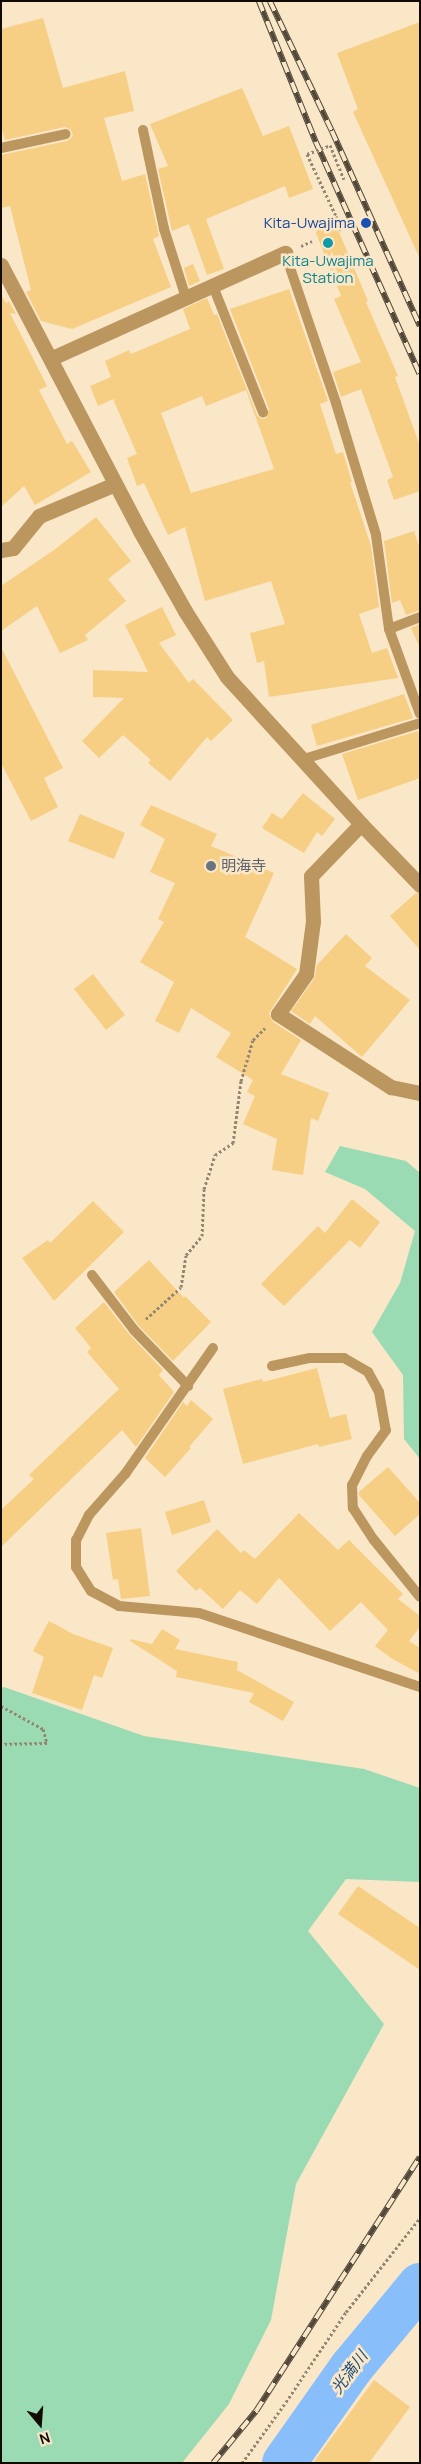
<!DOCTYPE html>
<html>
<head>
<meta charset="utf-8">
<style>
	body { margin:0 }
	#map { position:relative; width:421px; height:2464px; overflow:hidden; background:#f9e7c8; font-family:Manrope,"Noto Sans JP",sans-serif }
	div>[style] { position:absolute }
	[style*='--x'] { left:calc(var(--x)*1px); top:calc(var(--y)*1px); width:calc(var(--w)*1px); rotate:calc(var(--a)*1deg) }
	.green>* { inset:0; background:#9bdbb3 }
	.river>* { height:44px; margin:-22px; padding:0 22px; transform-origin:22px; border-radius:22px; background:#88befa }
	.building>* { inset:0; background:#f7cf84 }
	.path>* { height:3px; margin-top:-1.5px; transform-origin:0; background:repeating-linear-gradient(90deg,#938672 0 2.5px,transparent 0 5px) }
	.service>* { height:10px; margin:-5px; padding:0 5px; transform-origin:5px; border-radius:5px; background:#bc965f }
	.minor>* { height:15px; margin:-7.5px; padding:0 7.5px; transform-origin:7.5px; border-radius:7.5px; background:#bc965f }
	.rail>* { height:5.5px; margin-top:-2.75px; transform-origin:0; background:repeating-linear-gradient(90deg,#f9e7c8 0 11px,#514839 0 22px); box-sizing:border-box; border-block:1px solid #514839 }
	.path-bridge>* { height:3px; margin-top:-1.5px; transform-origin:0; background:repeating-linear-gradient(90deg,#938672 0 2.5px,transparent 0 5px) }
	.dots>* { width:14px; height:14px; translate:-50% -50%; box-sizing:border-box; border:2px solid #f9e7c8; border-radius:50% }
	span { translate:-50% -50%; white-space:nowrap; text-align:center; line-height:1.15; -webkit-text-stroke:5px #f9e7c8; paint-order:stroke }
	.transit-label { font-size:15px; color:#164399 }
	.right { translate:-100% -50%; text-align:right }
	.culture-label { font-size:15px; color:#0d838f }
	.worship-label { font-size:15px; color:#5b616d }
	.left { translate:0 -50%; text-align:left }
	.water-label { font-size:16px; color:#1f4d7d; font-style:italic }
	.frame { position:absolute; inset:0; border:2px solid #110b03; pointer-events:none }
	.north { position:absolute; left:15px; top:2399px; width:50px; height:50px; -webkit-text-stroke:4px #f9e7c8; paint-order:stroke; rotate:162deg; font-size:14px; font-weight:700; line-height:20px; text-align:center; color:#110b03 }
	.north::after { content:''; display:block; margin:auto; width:18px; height:22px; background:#110b03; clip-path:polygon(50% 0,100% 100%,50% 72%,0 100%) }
</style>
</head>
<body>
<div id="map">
	<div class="green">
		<i style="clip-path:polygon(340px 1146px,406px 1161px,420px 1173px,420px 1459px,404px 1439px,403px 1375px,372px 1332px,400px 1283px,415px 1231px,365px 1189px,325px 1172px)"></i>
		<i style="clip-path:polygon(4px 1687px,144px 1736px,364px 1769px,420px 1788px,420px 1882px,346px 1879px,308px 1931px,384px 2024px,296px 2184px,271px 2320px,229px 2404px,182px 2463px,1px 2463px,1px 1689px)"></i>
	</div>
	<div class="river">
		<i style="--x:284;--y:2463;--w:116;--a:-54.8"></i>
		<i style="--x:351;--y:2368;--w:108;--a:-50.3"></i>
	</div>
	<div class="building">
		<i style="clip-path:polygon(43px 18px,63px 88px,125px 71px,134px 111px,104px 118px,122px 181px,145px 174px,159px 236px,153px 239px,171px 287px,72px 329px,41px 321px,26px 292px,31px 290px,10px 206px,1px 208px,1px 155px,67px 141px,73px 136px,71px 130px,65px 127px,5px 140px,1px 126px,1px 29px)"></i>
		<i style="clip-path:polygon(420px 22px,420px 259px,353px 112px,358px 109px,337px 53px)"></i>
		<i style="clip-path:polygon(242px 88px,263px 136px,289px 126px,313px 189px,289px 198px,285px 186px,206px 219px,224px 269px,207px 275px,189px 224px,172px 231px,158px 169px,168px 166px,150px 124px)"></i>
		<i style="clip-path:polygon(334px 220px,368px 301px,366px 302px,398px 376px,395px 377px,420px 446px,420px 491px,394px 500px,387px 480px,393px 477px,361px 389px,341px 397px,333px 372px,361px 362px,334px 299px,341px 296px,314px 228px)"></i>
		<i style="clip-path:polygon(193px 264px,200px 281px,189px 286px,184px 268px)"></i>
		<i style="clip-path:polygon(evenodd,289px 289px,328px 401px,320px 404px,336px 454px,343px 452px,352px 482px,350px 482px,371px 546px,379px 607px,359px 614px,372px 653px,387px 648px,398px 678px,269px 697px,264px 661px,257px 663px,250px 633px,285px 624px,271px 581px,205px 601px,185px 527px,168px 535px,144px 483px,137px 486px,127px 458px,137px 454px,113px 399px,98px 406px,90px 386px,111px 377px,105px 361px,129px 350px,131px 354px,190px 329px,183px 309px,207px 298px,214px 315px,217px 314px,257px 415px,262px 419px,266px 418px,269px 409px,230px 309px,289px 289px,246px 390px,274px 469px,191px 493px,161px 413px,202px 396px,206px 406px,246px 390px)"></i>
		<i style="clip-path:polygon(1px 295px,6px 303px,9px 301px,16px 314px,10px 313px,47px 386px,39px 390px,67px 444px,72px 441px,91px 472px,35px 505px,24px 486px,1px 507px)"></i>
		<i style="clip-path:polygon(96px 517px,131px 561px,108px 579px,126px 601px,85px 635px,88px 640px,60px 653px,37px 606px,1px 631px,1px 586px,54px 550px)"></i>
		<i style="clip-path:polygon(414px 531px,420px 549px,420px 610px,406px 615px,400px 600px,392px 603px,384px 541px)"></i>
		<i style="clip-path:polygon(162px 607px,176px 635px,159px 643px,189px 683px,193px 679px,233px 720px,211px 741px,207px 737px,170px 781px,148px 763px,151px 760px,123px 735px,99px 758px,82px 741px,124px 698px,93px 697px,93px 670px,148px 672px,125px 625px)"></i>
		<i style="clip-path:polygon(420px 624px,420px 646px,419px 646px,411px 628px)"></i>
		<i style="clip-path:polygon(1px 647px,63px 768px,44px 778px,58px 807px,31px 821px,1px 763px)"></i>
		<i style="clip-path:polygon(404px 694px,413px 718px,317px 746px,311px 725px)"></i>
		<i style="clip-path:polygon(418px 731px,420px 737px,420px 778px,358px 800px,342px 754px)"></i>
		<i style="clip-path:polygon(303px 793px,335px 819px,322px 836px,317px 832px,304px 853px,262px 828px,272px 813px,282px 819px)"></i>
		<i style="clip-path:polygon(151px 805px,217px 834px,211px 846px,274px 873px,245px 937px,297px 969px,269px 1013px,273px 1022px,301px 1040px,281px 1074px,329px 1093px,318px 1121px,311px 1118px,303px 1175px,272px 1170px,277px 1139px,243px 1124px,255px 1096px,247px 1092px,253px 1080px,216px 1057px,231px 1033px,191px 1008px,179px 1033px,155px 1021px,174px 982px,140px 962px,164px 922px,158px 919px,175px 883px,150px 872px,165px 839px,140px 825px)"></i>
		<i style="clip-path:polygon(80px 814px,125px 833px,114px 859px,68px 841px)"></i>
		<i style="clip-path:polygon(416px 893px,420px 894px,420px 950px,390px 916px)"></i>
		<i style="clip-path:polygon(346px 934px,372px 958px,365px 966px,410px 1000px,362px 1057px,315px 1016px,310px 1024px,291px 1011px,314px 979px,317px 965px)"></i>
		<i style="clip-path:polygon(93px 974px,125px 1015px,106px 1030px,74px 989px)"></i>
		<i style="clip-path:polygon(352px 1199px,380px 1222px,360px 1248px,350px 1240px,284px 1306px,261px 1284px,318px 1226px,325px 1233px)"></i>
		<i style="clip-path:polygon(93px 1201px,124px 1232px,54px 1301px,22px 1258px,48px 1240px,50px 1243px)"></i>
		<i style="clip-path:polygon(149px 1260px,184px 1298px,185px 1296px,211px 1322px,173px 1361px,139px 1326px,114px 1292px)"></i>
		<i style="clip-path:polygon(104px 1302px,129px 1334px,163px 1370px,159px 1375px,174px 1392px,136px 1447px,122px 1430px,1px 1547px,1px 1510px,34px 1479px,29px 1475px,119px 1389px,87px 1352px,91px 1348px,75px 1328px)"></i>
		<i style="clip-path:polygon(317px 1368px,330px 1418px,346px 1414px,352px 1439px,319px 1447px,318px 1444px,243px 1464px,223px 1389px,262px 1379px,263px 1382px)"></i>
		<i style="clip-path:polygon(191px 1400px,213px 1419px,189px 1447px,191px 1448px,165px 1477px,145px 1458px,183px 1402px,187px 1406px)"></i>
		<i style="clip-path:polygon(388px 1467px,420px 1503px,420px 1514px,395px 1536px,359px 1495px,359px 1492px)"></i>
		<i style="clip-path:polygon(204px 1500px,211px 1522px,172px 1535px,165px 1512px)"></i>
		<i style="clip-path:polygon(299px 1513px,338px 1550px,349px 1540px,403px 1594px,398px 1599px,420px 1616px,420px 1627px,409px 1641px,420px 1648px,420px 1674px,391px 1658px,375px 1646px,388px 1630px,361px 1602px,330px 1631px,279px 1578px,257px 1604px,240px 1590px,223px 1609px,200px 1588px,196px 1591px,176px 1571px,217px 1529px,241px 1553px,244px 1550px,255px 1559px)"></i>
		<i style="clip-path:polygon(141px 1528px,150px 1596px,121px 1599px,118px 1579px,113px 1580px,106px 1533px)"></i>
		<i style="clip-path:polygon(49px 1621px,73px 1634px,113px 1648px,102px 1678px,94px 1675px,82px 1710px,32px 1693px,44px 1657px,33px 1651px)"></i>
		<i style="clip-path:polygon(162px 1629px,180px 1640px,175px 1649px,238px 1662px,237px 1670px,294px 1702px,283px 1721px,249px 1702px,254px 1693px,176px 1677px,177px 1671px,130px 1641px,130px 1639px,152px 1644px)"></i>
		<i style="clip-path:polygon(358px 1886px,420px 1928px,420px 1970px,338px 1914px)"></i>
		<i style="clip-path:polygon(374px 2380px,410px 2407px,369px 2463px,313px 2463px)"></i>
	</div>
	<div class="path">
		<i style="--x:330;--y:145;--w:37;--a:68"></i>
		<i style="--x:307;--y:154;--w:68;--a:64.9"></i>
		<i style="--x:336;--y:216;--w:13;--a:67"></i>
		<i style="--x:341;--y:228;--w:3;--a:135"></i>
		<i style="--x:301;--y:246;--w:12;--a:-24"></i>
		<i style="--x:146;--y:1319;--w:47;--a:-42.4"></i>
		<i style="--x:181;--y:1287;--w:32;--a:-81"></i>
		<i style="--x:186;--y:1255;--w:25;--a:-50"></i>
		<i style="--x:202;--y:1236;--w:47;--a:-87.6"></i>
		<i style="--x:204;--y:1189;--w:36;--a:-72"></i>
		<i style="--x:215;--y:1155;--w:22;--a:-34"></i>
		<i style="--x:233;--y:1143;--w:63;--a:-82.6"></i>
		<i style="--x:241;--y:1081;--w:43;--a:-73.7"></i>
		<i style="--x:253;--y:1040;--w:17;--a:-45"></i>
		<i style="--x:1;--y:1706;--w:48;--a:28.7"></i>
		<i style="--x:43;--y:1729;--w:15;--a:74"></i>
		<i style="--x:47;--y:1743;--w:46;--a:178.8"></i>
		<i style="--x:242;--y:2463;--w:75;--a:-54.2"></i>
		<i style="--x:286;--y:2402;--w:108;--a:-56.3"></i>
		<i style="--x:346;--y:2312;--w:120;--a:-51.8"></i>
	</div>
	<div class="service">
		<i style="--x:143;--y:130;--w:101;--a:78"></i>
		<i style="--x:164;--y:229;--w:72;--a:72.3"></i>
		<i style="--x:1;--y:148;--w:66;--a:-12.2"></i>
		<i style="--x:285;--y:253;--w:158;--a:71.2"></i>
		<i style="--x:336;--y:403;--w:138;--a:73.1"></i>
		<i style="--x:376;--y:535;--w:95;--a:82.1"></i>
		<i style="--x:389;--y:629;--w:90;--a:70"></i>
		<i style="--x:213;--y:286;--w:136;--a:68.4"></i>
		<i style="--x:389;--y:629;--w:33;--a:-21"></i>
		<i style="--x:304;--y:759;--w:121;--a:-17.2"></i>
		<i style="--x:92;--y:1275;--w:69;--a:52.6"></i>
		<i style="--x:134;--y:1330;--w:78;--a:46"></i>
		<i style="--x:213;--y:1348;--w:154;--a:124.9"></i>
		<i style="--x:125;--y:1474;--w:55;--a:131.3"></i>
		<i style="--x:89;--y:1515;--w:28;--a:117"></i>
		<i style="--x:76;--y:1540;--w:27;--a:90"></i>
		<i style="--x:76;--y:1567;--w:28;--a:58"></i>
		<i style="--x:91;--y:1591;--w:32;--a:28"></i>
		<i style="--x:119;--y:1606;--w:80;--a:5"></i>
		<i style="--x:199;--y:1613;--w:233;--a:18.5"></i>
		<i style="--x:272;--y:1366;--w:39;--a:-12"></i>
		<i style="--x:310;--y:1358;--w:34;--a:0"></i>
		<i style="--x:344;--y:1358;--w:28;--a:30"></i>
		<i style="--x:368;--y:1372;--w:23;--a:61"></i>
		<i style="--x:379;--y:1392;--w:39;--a:80"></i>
		<i style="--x:386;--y:1430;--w:32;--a:126"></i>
		<i style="--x:367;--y:1456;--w:33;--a:117"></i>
		<i style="--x:352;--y:1485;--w:23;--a:88"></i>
		<i style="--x:353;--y:1508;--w:38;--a:57"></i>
		<i style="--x:374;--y:1540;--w:73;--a:51.1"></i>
	</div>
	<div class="minor">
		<i style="--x:1;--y:265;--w:300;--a:62.4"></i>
		<i style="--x:140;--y:531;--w:92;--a:60.6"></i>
		<i style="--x:185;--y:611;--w:78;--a:57.5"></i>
		<i style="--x:227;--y:677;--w:199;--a:47.6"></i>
		<i style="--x:361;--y:824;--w:85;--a:46"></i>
		<i style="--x:52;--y:358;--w:256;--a:-24.3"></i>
		<i style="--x:1;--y:550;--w:12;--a:-9"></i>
		<i style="--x:13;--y:548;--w:41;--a:-50.9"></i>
		<i style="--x:39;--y:516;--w:82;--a:-22.8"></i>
		<i style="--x:361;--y:824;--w:72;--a:133.9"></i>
		<i style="--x:311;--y:876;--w:45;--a:87.5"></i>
		<i style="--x:313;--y:921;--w:53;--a:97.5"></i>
		<i style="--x:306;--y:974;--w:49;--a:125"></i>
		<i style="--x:278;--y:1014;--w:135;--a:32.9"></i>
		<i style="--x:391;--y:1087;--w:30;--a:12"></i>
	</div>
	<div class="rail">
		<i style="--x:259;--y:1;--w:152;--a:68"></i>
		<i style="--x:316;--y:142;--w:254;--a:65.9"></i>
		<i style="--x:270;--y:1;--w:144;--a:64.5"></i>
		<i style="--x:332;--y:131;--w:214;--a:65.7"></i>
		<i style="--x:213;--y:2463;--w:67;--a:-50.4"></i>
		<i style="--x:256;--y:2411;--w:302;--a:-57.2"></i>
	</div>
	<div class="path-bridge">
		<i style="--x:307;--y:154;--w:25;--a:-21"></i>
	</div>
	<div class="dots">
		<i style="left:366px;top:223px;background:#1a4fb4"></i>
		<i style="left:328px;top:243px;background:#0f9aa8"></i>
		<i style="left:211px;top:866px;background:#6b7280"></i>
	</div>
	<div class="transit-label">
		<span class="right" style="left:355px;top:223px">Kita-Uwajima</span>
	</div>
	<div class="culture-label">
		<span style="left:328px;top:269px">Kita-Uwajima<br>Station</span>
	</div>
	<div class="worship-label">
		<span class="left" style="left:221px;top:866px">明海寺</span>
	</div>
	<div class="water-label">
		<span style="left:349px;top:2372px;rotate:-53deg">光満川</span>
	</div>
	<div class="frame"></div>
	<div class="north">N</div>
</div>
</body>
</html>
